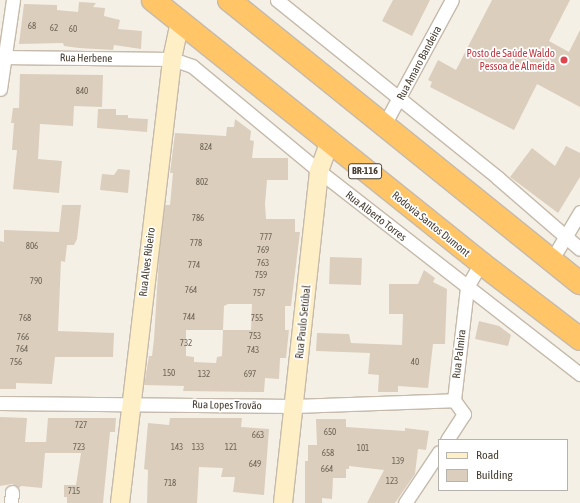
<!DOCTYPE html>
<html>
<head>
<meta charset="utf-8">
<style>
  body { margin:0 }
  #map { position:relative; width:580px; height:503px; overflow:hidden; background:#f5f0e6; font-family:"Asap Condensed",sans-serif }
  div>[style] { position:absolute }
  .building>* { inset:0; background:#dbcebd; transform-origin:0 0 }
  .roads { filter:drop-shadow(1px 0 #c5baab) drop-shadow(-1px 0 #c5baab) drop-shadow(0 1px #c5baab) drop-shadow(0 -1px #c5baab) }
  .street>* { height:13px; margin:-6.5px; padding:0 6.5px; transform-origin:6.5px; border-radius:6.5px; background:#fff }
  .secondary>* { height:18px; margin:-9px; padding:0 9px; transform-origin:9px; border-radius:9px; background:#ffefc6 }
  .highway>* { height:22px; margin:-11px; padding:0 11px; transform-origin:11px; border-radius:11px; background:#ffc567 }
  .dots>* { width:11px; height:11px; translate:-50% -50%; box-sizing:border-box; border:2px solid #fff; border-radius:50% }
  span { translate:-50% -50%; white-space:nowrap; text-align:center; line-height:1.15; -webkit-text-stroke:3.5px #fff; paint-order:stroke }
  .number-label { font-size:9px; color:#6e6456 }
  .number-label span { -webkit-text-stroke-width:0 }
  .shield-label span { padding:1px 3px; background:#fff; border:1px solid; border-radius:3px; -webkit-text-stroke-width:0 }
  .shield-label { font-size:10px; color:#494034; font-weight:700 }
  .health-label { font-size:11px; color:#be3a42 }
  .right { translate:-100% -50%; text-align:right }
  .street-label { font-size:11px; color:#494034 }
  .legend { position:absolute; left:438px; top:439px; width:130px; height:52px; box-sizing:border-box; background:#fff; border:1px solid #b6b3ae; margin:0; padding:5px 7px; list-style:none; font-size:12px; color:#494034 }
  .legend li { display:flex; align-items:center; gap:8px; height:20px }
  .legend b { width:20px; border:1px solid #b6b3ae }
</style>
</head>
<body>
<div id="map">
  <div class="building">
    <div style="clip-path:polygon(393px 0,430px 0,412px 36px,382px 21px)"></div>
    <div style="clip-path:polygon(492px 0,570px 0,549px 41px,569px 52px,580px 30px,580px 107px,537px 84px,514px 130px,430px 87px,432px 82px,428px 80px,438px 60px,456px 70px)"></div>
    <div style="clip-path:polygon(79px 2px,96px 3px,93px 7px,105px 8px,104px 16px,120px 20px,118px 29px,142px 31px,141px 49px,114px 45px,113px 50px,79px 48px,64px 46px,63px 43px,19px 44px,24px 4px,57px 5px,57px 10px,78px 12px)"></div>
    <div style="clip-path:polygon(20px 74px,103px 75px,102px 107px,74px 106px,73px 126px,40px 124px,38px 159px,62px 161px,59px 193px,13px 189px,17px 150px,12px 150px,14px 123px,11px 123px,13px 108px,19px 108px)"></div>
    <div style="clip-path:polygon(98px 109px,116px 109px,116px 115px,128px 115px,128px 118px,148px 119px,147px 132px,97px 128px)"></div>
    <div style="clip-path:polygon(evenodd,235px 119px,251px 131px,250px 140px,254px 141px,252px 158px,288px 158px,288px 180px,267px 180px,265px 204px,266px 219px,295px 219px,295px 232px,300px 232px,291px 306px,285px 306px,285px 330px,289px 330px,286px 358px,280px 358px,279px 379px,265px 378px,264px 392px,183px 391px,184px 386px,144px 385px,149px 356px,152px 356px,154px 339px,159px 257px,165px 205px,170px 205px,173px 173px,170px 173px,175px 133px,226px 136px,227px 127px,234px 127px,235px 119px,228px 304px,252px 304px,251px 330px,223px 330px,222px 356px,217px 357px,216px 363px,194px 362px,194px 357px,186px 356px,186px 330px,223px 330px,224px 306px,228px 304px)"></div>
    <div style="clip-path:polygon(566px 146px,580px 153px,580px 177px,558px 213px,510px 177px,532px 148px,555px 166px)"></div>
    <div style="clip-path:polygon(118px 169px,130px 170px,128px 193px,100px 190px,102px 174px,114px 175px)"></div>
    <div style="clip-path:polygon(62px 205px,81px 205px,77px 239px,74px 245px,67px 245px,65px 262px,61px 261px,58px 331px,114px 333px,113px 357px,55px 357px,52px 384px,16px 383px,16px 389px,0 389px,0 241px,4px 242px,4px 230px,59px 232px)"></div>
    <div style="left:330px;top:257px;width:32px;height:27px;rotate:2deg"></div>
    <div style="clip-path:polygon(424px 270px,435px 278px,433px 282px,447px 289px,445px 344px,433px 344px,428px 388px,398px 386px,398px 392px,378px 392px,379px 375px,368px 374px,370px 353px,316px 351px,317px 333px,349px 334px,351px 343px,402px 345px,403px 314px,389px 314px,389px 284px,418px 284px)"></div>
    <div style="clip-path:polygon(479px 321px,499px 326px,511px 335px,508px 346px,475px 339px)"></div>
    <div style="clip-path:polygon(0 417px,27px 418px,25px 442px,46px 442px,48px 418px,116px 418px,115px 432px,110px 432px,103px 503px,67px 503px,67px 497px,64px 497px,64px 485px,76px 485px,81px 453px,45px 453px,42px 488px,21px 486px,19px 488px,12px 484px,0 486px)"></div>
    <div style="clip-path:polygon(170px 418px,242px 418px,241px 427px,269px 429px,264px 495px,233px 492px,235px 477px,221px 477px,223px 468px,199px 467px,197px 503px,147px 503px,148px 470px,144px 469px,148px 423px,169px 425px)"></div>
    <div style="clip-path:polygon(316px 419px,346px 419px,346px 427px,405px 431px,405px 428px,429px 431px,426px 450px,418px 449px,415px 474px,395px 503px,367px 503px,384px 470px,349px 466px,349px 469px,346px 469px,346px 478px,333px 478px,332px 499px,322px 498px,322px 503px,305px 503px,305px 461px,308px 461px,308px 445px,317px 445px)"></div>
  </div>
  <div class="roads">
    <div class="street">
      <div style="left:277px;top:0;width:284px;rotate:38.8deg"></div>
      <div style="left:498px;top:178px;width:108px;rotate:40.9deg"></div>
      <div style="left:0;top:57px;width:172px;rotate:0.7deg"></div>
      <div style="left:172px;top:59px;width:21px;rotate:19deg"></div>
      <div style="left:192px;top:66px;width:165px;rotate:39.6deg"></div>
      <div style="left:319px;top:171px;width:331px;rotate:37.9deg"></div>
      <div style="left:0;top:89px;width:90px;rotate:-81.7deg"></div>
      <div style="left:384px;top:125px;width:142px;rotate:-61.5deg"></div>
      <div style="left:551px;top:261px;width:57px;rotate:-59.4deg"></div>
      <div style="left:0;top:403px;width:294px;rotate:0.6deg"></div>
      <div style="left:294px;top:406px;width:160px;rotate:-2.1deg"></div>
      <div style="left:447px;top:440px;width:31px;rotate:-57deg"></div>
      <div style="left:464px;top:414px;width:17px;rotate:-126deg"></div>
      <div style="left:454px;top:400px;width:114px;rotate:-83.4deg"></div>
      <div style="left:467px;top:287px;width:28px;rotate:-60deg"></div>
      <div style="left:11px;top:503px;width:11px;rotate:-85deg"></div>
      <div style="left:405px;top:503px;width:61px;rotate:-56.3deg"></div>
    </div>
    <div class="secondary">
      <div style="left:120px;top:503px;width:447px;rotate:-83.3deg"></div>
      <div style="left:172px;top:59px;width:38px;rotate:-78deg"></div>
      <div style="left:283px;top:503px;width:334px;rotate:-83.8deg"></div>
      <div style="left:319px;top:171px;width:30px;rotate:-70deg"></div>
    </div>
    <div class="highway">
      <div style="left:153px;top:0;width:420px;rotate:38.7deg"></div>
      <div style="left:481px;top:263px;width:125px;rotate:37.5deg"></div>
      <div style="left:229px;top:0;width:451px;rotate:38.9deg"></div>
    </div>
  </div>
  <div class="dots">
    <div style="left:564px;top:60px;background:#e0444e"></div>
  </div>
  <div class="number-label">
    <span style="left:32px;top:26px">68</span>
    <span style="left:54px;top:28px">62</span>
    <span style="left:73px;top:29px">60</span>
    <span style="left:82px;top:91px">840</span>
    <span style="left:206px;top:147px">824</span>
    <span style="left:202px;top:182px">802</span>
    <span style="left:198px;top:218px">786</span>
    <span style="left:266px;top:237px">777</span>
    <span style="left:196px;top:243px">778</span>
    <span style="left:32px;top:246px">806</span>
    <span style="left:263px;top:250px">769</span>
    <span style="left:263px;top:263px">763</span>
    <span style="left:194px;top:265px">774</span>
    <span style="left:261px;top:275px">759</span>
    <span style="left:36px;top:281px">790</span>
    <span style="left:191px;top:290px">764</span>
    <span style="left:259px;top:293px">757</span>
    <span style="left:189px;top:317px">744</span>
    <span style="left:25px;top:318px">768</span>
    <span style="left:257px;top:318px">755</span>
    <span style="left:255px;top:336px">753</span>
    <span style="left:23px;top:337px">766</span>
    <span style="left:186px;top:343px">732</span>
    <span style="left:22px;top:349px">764</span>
    <span style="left:253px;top:350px">743</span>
    <span style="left:16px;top:362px">756</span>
    <span style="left:415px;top:362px">40</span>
    <span style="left:169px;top:373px">150</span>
    <span style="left:204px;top:374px">132</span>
    <span style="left:250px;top:374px">697</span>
    <span style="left:81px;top:425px">727</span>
    <span style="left:330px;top:432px">650</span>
    <span style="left:258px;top:435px">663</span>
    <span style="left:79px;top:447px">723</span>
    <span style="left:177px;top:447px">143</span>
    <span style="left:198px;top:447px">133</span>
    <span style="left:231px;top:447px">121</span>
    <span style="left:363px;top:448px">101</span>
    <span style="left:328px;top:453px">658</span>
    <span style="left:398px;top:461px">139</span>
    <span style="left:255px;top:464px">649</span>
    <span style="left:327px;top:469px">664</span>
    <span style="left:392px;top:481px">123</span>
    <span style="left:170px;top:483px">718</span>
    <span style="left:74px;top:491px">715</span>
  </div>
  <div class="shield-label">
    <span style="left:365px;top:171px">BR-116</span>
  </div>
  <div class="health-label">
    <span class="right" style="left:555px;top:60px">Posto de Saúde Waldo<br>Pessoa de Almeida</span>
  </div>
  <div class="street-label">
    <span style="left:86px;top:58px;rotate:1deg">Rua Herbene</span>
    <span style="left:419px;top:63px;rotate:-62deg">Rua Amaro Bandeira</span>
    <span style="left:376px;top:216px;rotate:38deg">Rua Alberto Torres</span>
    <span style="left:431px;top:224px;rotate:39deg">Rodovia Santos Dumont</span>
    <span style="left:147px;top:262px;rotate:-83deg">Rua Alves Ribeiro</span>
    <span style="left:303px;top:322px;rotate:-84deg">Rua Paulo Setúbal</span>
    <span style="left:459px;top:354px;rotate:-83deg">Rua Palmira</span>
    <span style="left:227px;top:405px;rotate:1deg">Rua Lopes Trovão</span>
  </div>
  <ul class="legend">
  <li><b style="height:5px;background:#ffefc6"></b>Road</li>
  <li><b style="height:11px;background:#dbcebd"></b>Building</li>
  </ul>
</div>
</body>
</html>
